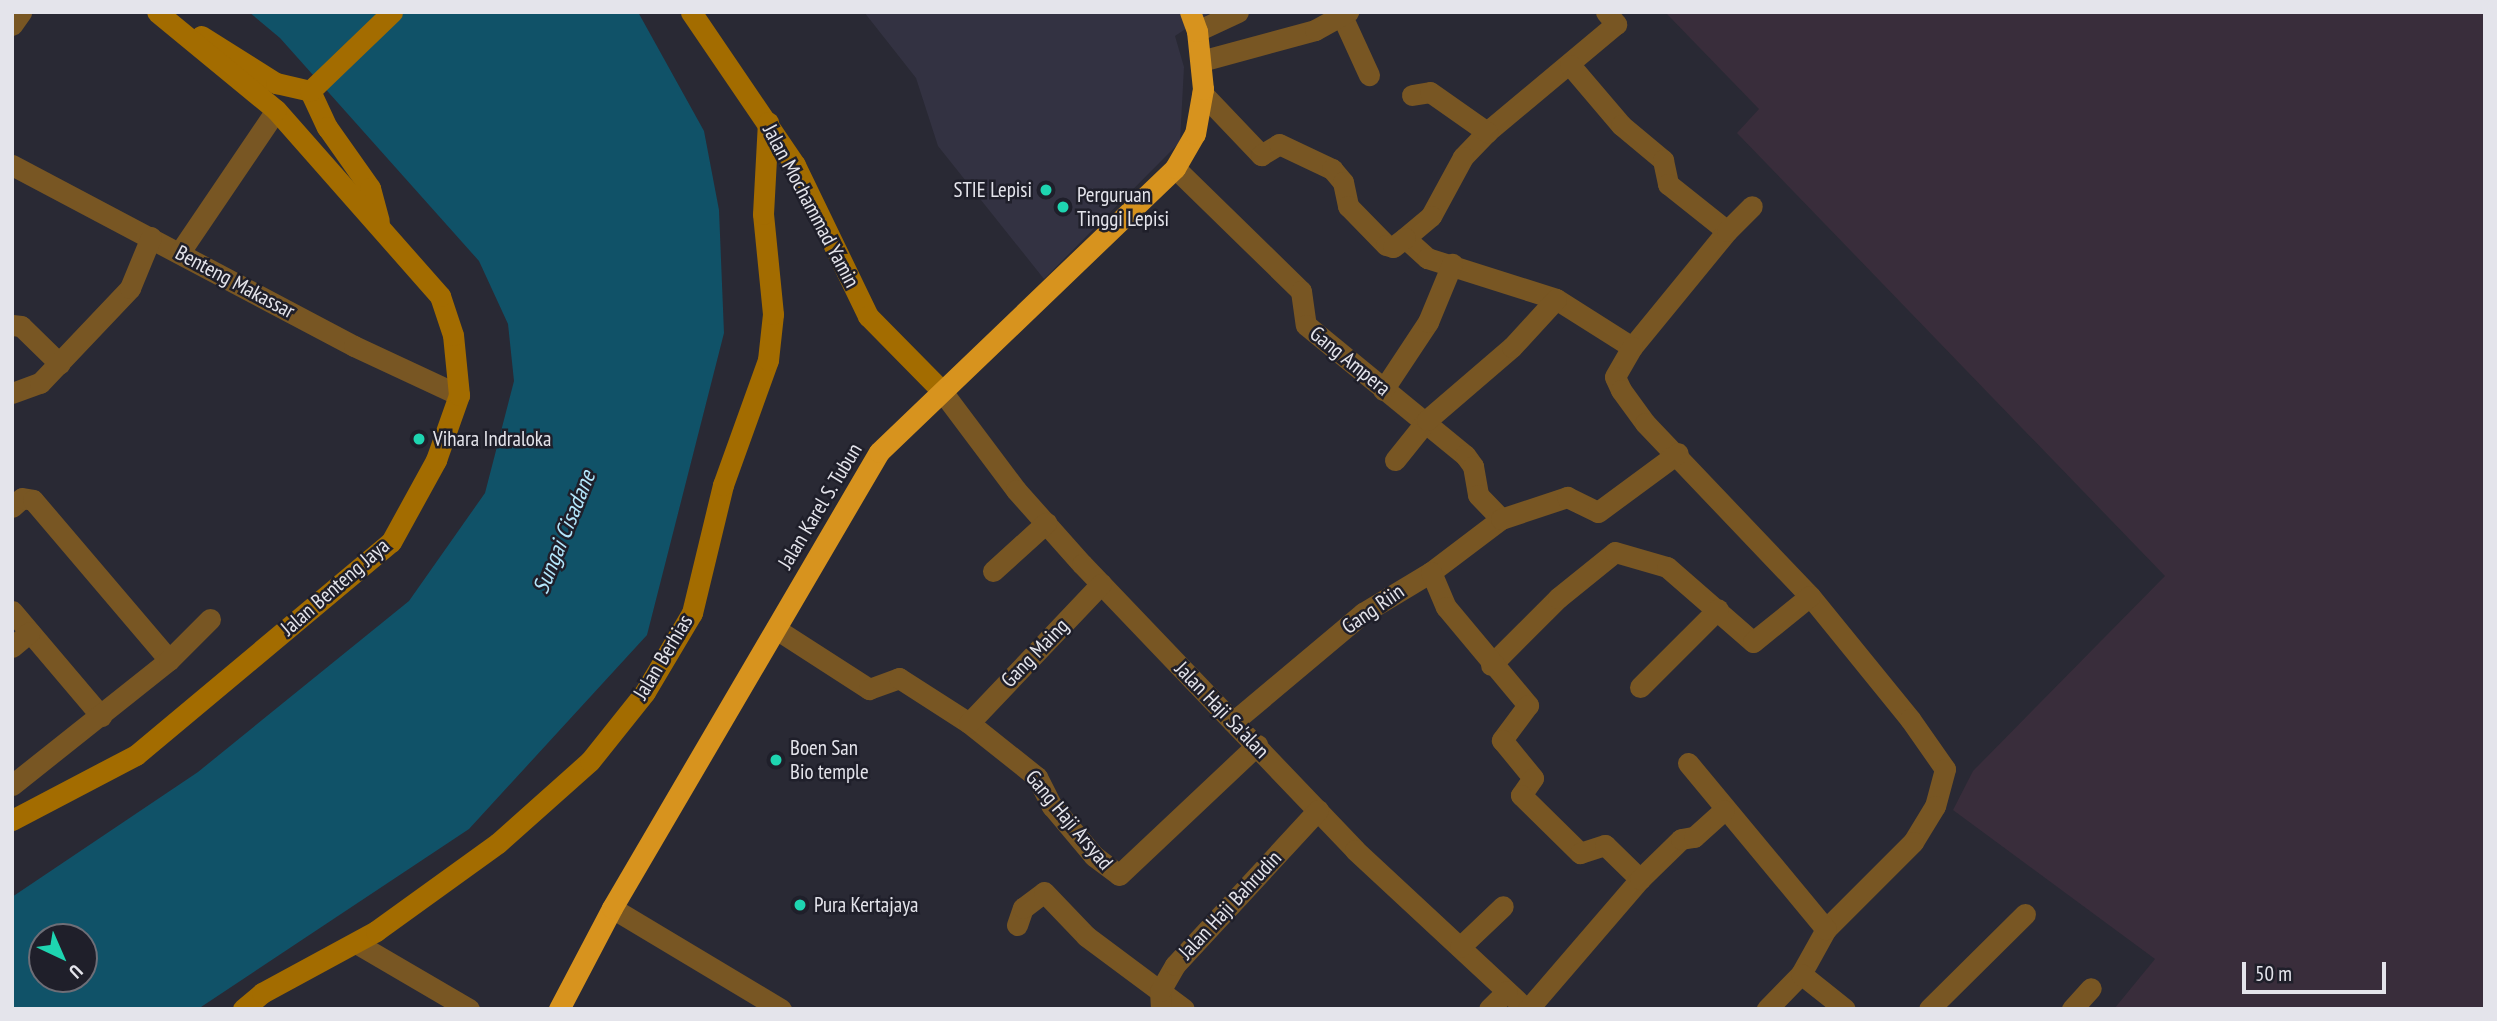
<!DOCTYPE html>
<html>
<head>
<meta charset="utf-8">
<style>
  body { margin:0 }
  #map { position:relative; width:2497px; height:1021px; overflow:hidden; background:#292934; font-family:"PT Sans Narrow",sans-serif }
  div>[style] { position:absolute }
  .built>* { inset:0; background:#333242 }
  .industrial>* { inset:0; background:#392d3b }
  .water>* { inset:0; background:#105268 }
  .street>* { height:21px; margin:-10.5px; padding:0 10.5px; transform-origin:10.5px; border-radius:10.5px; background:#785623 }
  .secondary>* { height:21px; margin:-10.5px; padding:0 10.5px; transform-origin:10.5px; border-radius:10.5px; background:#a36c00 }
  .highway>* { height:21px; margin:-10.5px; padding:0 10.5px; transform-origin:10.5px; border-radius:10.5px; background:#d7931e }
  .dots>* { width:19px; height:19px; translate:-50% -50%; box-sizing:border-box; border:4px solid #1f1f2a; border-radius:50% }
  span { translate:-50% -50%; white-space:nowrap; text-align:center; line-height:1.15; -webkit-text-stroke:5px #1f1f2a; paint-order:stroke }
  .poi-label { font-size:21px; color:#e4e4eb }
  .right { translate:-100% -50%; text-align:right }
  .left { translate:0 -50%; text-align:left }
  .street-label { font-size:21px; color:#e4e4eb }
  .water-label { font-size:23px; color:#b4e7fc; font-style:italic }
  .frame { position:absolute; inset:0; border:14px solid #e4e4eb; pointer-events:none }
  .north { position:absolute; left:28px; top:923px; width:70px; height:70px; box-sizing:border-box; background:#1f1f2a; border:2px solid #6e6e77; border-radius:50%; rotate:136deg; font-size:19px; font-weight:700; line-height:28px; text-align:center; color:#e4e4eb }
  .north::after { content:''; display:block; margin:auto; width:24px; height:32px; background:#1ed5b1; clip-path:polygon(50% 0,100% 100%,50% 72%,0 100%) }
  .scale { position:absolute; left:2242px; top:962px; width:144px; height:32px; box-sizing:border-box; border:4px solid #e4e4eb; border-top:0; padding-left:9px; font-size:21px; line-height:24px; white-space:nowrap; color:#e4e4eb; -webkit-text-stroke:5px #1f1f2a; paint-order:stroke }
</style>
</head>
<body>
<div id="map">
  <div class="built">
    <div style="clip-path:polygon(864px 12px,1211px 12px,1175px 36px,1184px 67px,1180px 142px,1044px 279px,938px 146px,916px 78px)"></div>
  </div>
  <div class="industrial">
    <div style="clip-path:polygon(2485px 12px,2485px 1009px,2114px 1009px,2155px 959px,1953px 810px,1973px 771px,2165px 576px,1737px 133px,1759px 109px,1666px 13px)"></div>
  </div>
  <div class="water">
    <div style="clip-path:polygon(evenodd,249px 12px,638px 12px,704px 131px,719px 210px,724px 333px,647px 635px,469px 829px,198px 1009px,12px 1009px,12px 897px,198px 772px,409px 601px,485px 493px,514px 381px,508px 324px,479px 261px,280px 38px,249px 12px,42px 937px,84px 937px,84px 979px,42px 979px,42px 937px)"></div>
  </div>
  <div class="street">
    <div style="left:1606px;top:12px;width:16px;rotate:50deg"></div>
    <div style="left:1616px;top:24px;width:168px;rotate:140.1deg"></div>
    <div style="left:1487px;top:132px;width:35px;rotate:134deg"></div>
    <div style="left:1463px;top:157px;width:67px;rotate:118.5deg"></div>
    <div style="left:1431px;top:216px;width:34px;rotate:140deg"></div>
    <div style="left:1405px;top:238px;width:30px;rotate:42deg"></div>
    <div style="left:1427px;top:258px;width:135px;rotate:17.6deg"></div>
    <div style="left:1556px;top:299px;width:90px;rotate:32.3deg"></div>
    <div style="left:1342px;top:16px;width:65px;rotate:65.4deg"></div>
    <div style="left:12px;top:25px;width:16px;rotate:-55deg"></div>
    <div style="left:1197px;top:31px;width:45px;rotate:-24.9deg"></div>
    <div style="left:1201px;top:61px;width:118px;rotate:-15.2deg"></div>
    <div style="left:1315px;top:30px;width:38px;rotate:-29deg"></div>
    <div style="left:1570px;top:65px;width:79px;rotate:49.6deg"></div>
    <div style="left:1621px;top:125px;width:55px;rotate:39.8deg"></div>
    <div style="left:1663px;top:160px;width:25px;rotate:78deg"></div>
    <div style="left:1668px;top:184px;width:75px;rotate:38.5deg"></div>
    <div style="left:1727px;top:231px;width:150px;rotate:129.3deg"></div>
    <div style="left:1632px;top:347px;width:34px;rotate:120deg"></div>
    <div style="left:1615px;top:377px;width:14px;rotate:65deg"></div>
    <div style="left:1621px;top:390px;width:41px;rotate:54deg"></div>
    <div style="left:1645px;top:423px;width:239px;rotate:46.4deg"></div>
    <div style="left:1810px;top:596px;width:159px;rotate:50.9deg"></div>
    <div style="left:1910px;top:719px;width:61px;rotate:55deg"></div>
    <div style="left:1945px;top:769px;width:38px;rotate:105deg"></div>
    <div style="left:1935px;top:806px;width:42px;rotate:121.4deg"></div>
    <div style="left:1913px;top:842px;width:123px;rotate:135deg"></div>
    <div style="left:1826px;top:929px;width:51px;rotate:119.1deg"></div>
    <div style="left:1801px;top:974px;width:49px;rotate:134.2deg"></div>
    <div style="left:1202px;top:93px;width:86px;rotate:46.4deg"></div>
    <div style="left:1261px;top:155px;width:21px;rotate:-31deg"></div>
    <div style="left:1279px;top:144px;width:59px;rotate:25.3deg"></div>
    <div style="left:1332px;top:169px;width:17px;rotate:50deg"></div>
    <div style="left:1343px;top:182px;width:25px;rotate:78deg"></div>
    <div style="left:1348px;top:206px;width:54px;rotate:45.7deg"></div>
    <div style="left:1386px;top:245px;width:7px;rotate:16deg"></div>
    <div style="left:1393px;top:247px;width:15px;rotate:-37deg"></div>
    <div style="left:1412px;top:95px;width:18px;rotate:-9deg"></div>
    <div style="left:1430px;top:92px;width:70px;rotate:35.1deg"></div>
    <div style="left:12px;top:165px;width:387px;rotate:27.9deg"></div>
    <div style="left:354px;top:346px;width:116px;rotate:25deg"></div>
    <div style="left:1175px;top:168px;width:176px;rotate:44.3deg"></div>
    <div style="left:1301px;top:291px;width:34px;rotate:82deg"></div>
    <div style="left:1306px;top:325px;width:205px;rotate:39.3deg"></div>
    <div style="left:1465px;top:455px;width:14px;rotate:54deg"></div>
    <div style="left:1473px;top:466px;width:29px;rotate:80deg"></div>
    <div style="left:1478px;top:495px;width:33px;rotate:46deg"></div>
    <div style="left:1727px;top:231px;width:35px;rotate:-45deg"></div>
    <div style="left:180px;top:252px;width:171px;rotate:-55.9deg"></div>
    <div style="left:12px;top:325px;width:9px;rotate:6deg"></div>
    <div style="left:21px;top:326px;width:54px;rotate:44.3deg"></div>
    <div style="left:941px;top:390px;width:125px;rotate:53.1deg"></div>
    <div style="left:1016px;top:490px;width:99px;rotate:48.3deg"></div>
    <div style="left:1082px;top:564px;width:395px;rotate:46.3deg"></div>
    <div style="left:1355px;top:850px;width:233px;rotate:42.9deg"></div>
    <div style="left:1383px;top:390px;width:82px;rotate:-56.5deg"></div>
    <div style="left:1428px;top:322px;width:63px;rotate:-67.5deg"></div>
    <div style="left:12px;top:393px;width:30px;rotate:-20deg"></div>
    <div style="left:40px;top:383px;width:131px;rotate:-46.5deg"></div>
    <div style="left:130px;top:288px;width:55px;rotate:-67.6deg"></div>
    <div style="left:1395px;top:460px;width:51px;rotate:-51.3deg"></div>
    <div style="left:1427px;top:420px;width:112px;rotate:-40.7deg"></div>
    <div style="left:1512px;top:347px;width:65px;rotate:-47.5deg"></div>
    <div style="left:12px;top:507px;width:13px;rotate:-42deg"></div>
    <div style="left:22px;top:498px;width:11px;rotate:10deg"></div>
    <div style="left:33px;top:500px;width:210px;rotate:49.6deg"></div>
    <div style="left:993px;top:571px;width:72px;rotate:-42.2deg"></div>
    <div style="left:1431px;top:572px;width:88px;rotate:-37.1deg"></div>
    <div style="left:1501px;top:519px;width:70px;rotate:-18.4deg"></div>
    <div style="left:1567px;top:497px;width:34px;rotate:26deg"></div>
    <div style="left:1598px;top:512px;width:99px;rotate:-36.4deg"></div>
    <div style="left:12px;top:611px;width:138px;rotate:49.7deg"></div>
    <div style="left:776px;top:629px;width:111px;rotate:32.8deg"></div>
    <div style="left:869px;top:689px;width:32px;rotate:-20deg"></div>
    <div style="left:899px;top:678px;width:83px;rotate:32.7deg"></div>
    <div style="left:969px;top:723px;width:87px;rotate:38.5deg"></div>
    <div style="left:1037px;top:777px;width:33px;rotate:63deg"></div>
    <div style="left:1052px;top:806px;width:65px;rotate:50deg"></div>
    <div style="left:1094px;top:856px;width:31px;rotate:37deg"></div>
    <div style="left:1119px;top:875px;width:190px;rotate:-43.3deg"></div>
    <div style="left:12px;top:647px;width:23px;rotate:-40deg"></div>
    <div style="left:1491px;top:665px;width:95px;rotate:-45deg"></div>
    <div style="left:1558px;top:598px;width:73px;rotate:-38.9deg"></div>
    <div style="left:1615px;top:552px;width:54px;rotate:16.1deg"></div>
    <div style="left:1667px;top:567px;width:114px;rotate:41.1deg"></div>
    <div style="left:1753px;top:642px;width:73px;rotate:-38.9deg"></div>
    <div style="left:1640px;top:687px;width:110px;rotate:-45deg"></div>
    <div style="left:1233px;top:722px;width:170px;rotate:-40deg"></div>
    <div style="left:1363px;top:613px;width:79px;rotate:-31.1deg"></div>
    <div style="left:1431px;top:572px;width:38px;rotate:67deg"></div>
    <div style="left:1446px;top:607px;width:128px;rotate:50.1deg"></div>
    <div style="left:1528px;top:705px;width:44px;rotate:126.6deg"></div>
    <div style="left:1502px;top:740px;width:49px;rotate:50.8deg"></div>
    <div style="left:1533px;top:778px;width:21px;rotate:125deg"></div>
    <div style="left:1521px;top:795px;width:83px;rotate:44.5deg"></div>
    <div style="left:1580px;top:853px;width:26px;rotate:-18deg"></div>
    <div style="left:1605px;top:845px;width:49px;rotate:44.2deg"></div>
    <div style="left:1640px;top:879px;width:172px;rotate:130.7deg"></div>
    <div style="left:969px;top:723px;width:192px;rotate:-46.5deg"></div>
    <div style="left:1688px;top:763px;width:216px;rotate:50.3deg"></div>
    <div style="left:12px;top:785px;width:201px;rotate:-38.5deg"></div>
    <div style="left:169px;top:660px;width:58px;rotate:-45deg"></div>
    <div style="left:1640px;top:879px;width:57px;rotate:-44.3deg"></div>
    <div style="left:1681px;top:839px;width:13px;rotate:-9deg"></div>
    <div style="left:1694px;top:837px;width:40px;rotate:-42deg"></div>
    <div style="left:612px;top:908px;width:197px;rotate:30.9deg"></div>
    <div style="left:1017px;top:925px;width:18px;rotate:-71deg"></div>
    <div style="left:1023px;top:908px;width:26px;rotate:-37deg"></div>
    <div style="left:1044px;top:892px;width:61px;rotate:46.3deg"></div>
    <div style="left:1086px;top:936px;width:122px;rotate:36.7deg"></div>
    <div style="left:356px;top:943px;width:131px;rotate:30.3deg"></div>
    <div style="left:1460px;top:947px;width:59px;rotate:-43.6deg"></div>
    <div style="left:1801px;top:974px;width:56px;rotate:38.5deg"></div>
    <div style="left:1161px;top:1009px;width:18px;rotate:-93deg"></div>
    <div style="left:1160px;top:991px;width:30px;rotate:-60deg"></div>
    <div style="left:1175px;top:965px;width:211px;rotate:-47.3deg"></div>
    <div style="left:1489px;top:1009px;width:25px;rotate:-45deg"></div>
    <div style="left:1929px;top:1009px;width:135px;rotate:-44.7deg"></div>
    <div style="left:2072px;top:1009px;width:28px;rotate:-48deg"></div>
  </div>
  <div class="secondary">
    <div style="left:691px;top:12px;width:185px;rotate:55.8deg"></div>
    <div style="left:795px;top:165px;width:168px;rotate:64.2deg"></div>
    <div style="left:868px;top:316px;width:104px;rotate:45.4deg"></div>
    <div style="left:201px;top:36px;width:89px;rotate:32.1deg"></div>
    <div style="left:276px;top:83px;width:35px;rotate:13deg"></div>
    <div style="left:310px;top:91px;width:40px;rotate:65deg"></div>
    <div style="left:327px;top:127px;width:75px;rotate:54.8deg"></div>
    <div style="left:370px;top:188px;width:34px;rotate:75deg"></div>
    <div style="left:310px;top:91px;width:114px;rotate:-43.9deg"></div>
    <div style="left:12px;top:820px;width:140px;rotate:-27.7deg"></div>
    <div style="left:136px;top:755px;width:332px;rotate:-39.9deg"></div>
    <div style="left:391px;top:542px;width:94px;rotate:-61.2deg"></div>
    <div style="left:436px;top:460px;width:69px;rotate:-70.5deg"></div>
    <div style="left:459px;top:395px;width:60px;rotate:-95.7deg"></div>
    <div style="left:453px;top:335px;width:41px;rotate:-108.4deg"></div>
    <div style="left:440px;top:296px;width:248px;rotate:-131.4deg"></div>
    <div style="left:276px;top:110px;width:154px;rotate:-140.5deg"></div>
    <div style="left:243px;top:1009px;width:25px;rotate:-40deg"></div>
    <div style="left:262px;top:993px;width:130px;rotate:-28.5deg"></div>
    <div style="left:376px;top:931px;width:150px;rotate:-35.8deg"></div>
    <div style="left:498px;top:843px;width:123px;rotate:-41.7deg"></div>
    <div style="left:590px;top:761px;width:88px;rotate:-51.4deg"></div>
    <div style="left:645px;top:692px;width:92px;rotate:-59.3deg"></div>
    <div style="left:692px;top:613px;width:132px;rotate:-76.4deg"></div>
    <div style="left:723px;top:485px;width:133px;rotate:-70.2deg"></div>
    <div style="left:768px;top:360px;width:46px;rotate:-83.8deg"></div>
    <div style="left:773px;top:314px;width:100px;rotate:-95.7deg"></div>
    <div style="left:763px;top:214px;width:92px;rotate:-86.9deg"></div>
  </div>
  <div class="highway">
    <div style="left:559px;top:1009px;width:114px;rotate:-62.3deg"></div>
    <div style="left:612px;top:908px;width:528px;rotate:-59.65deg"></div>
    <div style="left:879px;top:452px;width:410px;rotate:-43.8deg"></div>
    <div style="left:1175px;top:168px;width:39px;rotate:-60deg"></div>
    <div style="left:1195px;top:134px;width:46px;rotate:-79.9deg"></div>
    <div style="left:1203px;top:89px;width:58px;rotate:-95.9deg"></div>
    <div style="left:1197px;top:31px;width:20px;rotate:-110deg"></div>
  </div>
  <div class="dots">
    <div style="left:1046px;top:190px;background:#1ed5b1"></div>
    <div style="left:1063px;top:207px;background:#1ed5b1"></div>
    <div style="left:419px;top:439px;background:#1ed5b1"></div>
    <div style="left:776px;top:760px;background:#1ed5b1"></div>
    <div style="left:800px;top:905px;background:#1ed5b1"></div>
  </div>
  <div class="poi-label">
    <span class="right" style="left:1032px;top:190px">STIE Lepisi</span>
    <span class="left" style="left:1077px;top:207px">Perguruan<br>Tinggi Lepisi</span>
    <span class="left" style="left:433px;top:439px">Vihara Indraloka</span>
    <span class="left" style="left:790px;top:760px">Boen San<br>Bio temple</span>
    <span class="left" style="left:814px;top:905px">Pura Kertajaya</span>
  </div>
  <div class="street-label">
    <span style="left:811px;top:206px;rotate:62deg">Jalan Mochammad Yamin</span>
    <span style="left:235px;top:282px;rotate:28deg">Benteng Makassar</span>
    <span style="left:1350px;top:361px;rotate:39deg">Gang Ampera</span>
    <span style="left:820px;top:506px;rotate:-59deg">Jalan Karel S. Tubun</span>
    <span style="left:335px;top:587px;rotate:-41deg">Jalan Benteng Jaya</span>
    <span style="left:1373px;top:609px;rotate:-35deg">Gang Riin</span>
    <span style="left:1035px;top:653px;rotate:-46deg">Gang Maing</span>
    <span style="left:663px;top:657px;rotate:-59deg">Jalan Berhias</span>
    <span style="left:1222px;top:710px;rotate:46deg">Jalan Haji Sa'alan</span>
    <span style="left:1069px;top:820px;rotate:50deg">Gang Haji Arsyad</span>
    <span style="left:1230px;top:905px;rotate:-47deg">Jalan Haji Bahrudin</span>
  </div>
  <div class="water-label">
    <span style="left:564px;top:532px;rotate:-68deg">Sungai Cisadane</span>
  </div>
  <div class="frame"></div>
  <div class="north">U</div>
  <div class="scale">50 m</div>
</div>
</body>
</html>
